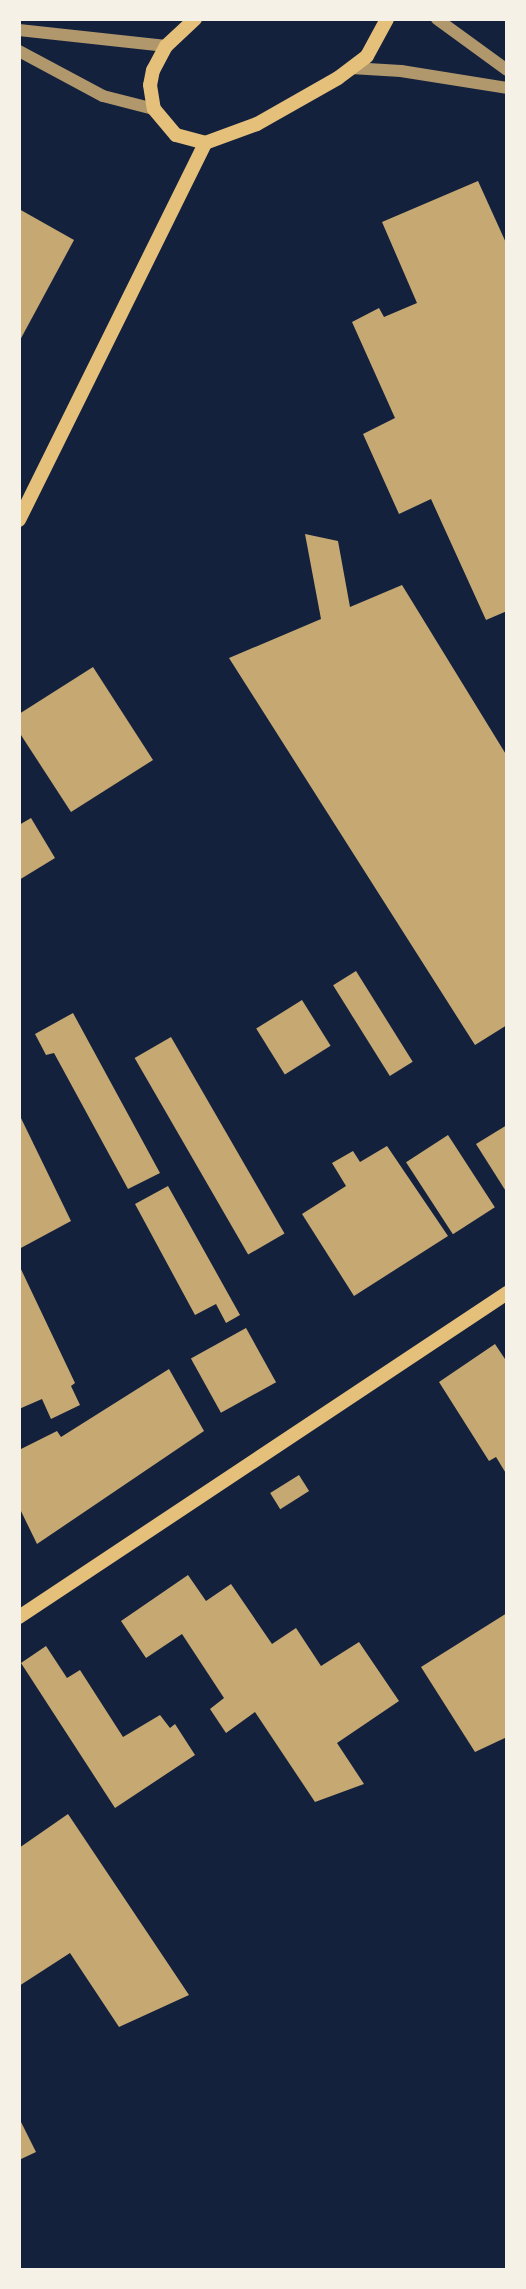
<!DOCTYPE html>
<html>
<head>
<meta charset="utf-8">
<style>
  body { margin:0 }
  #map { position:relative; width:526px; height:2289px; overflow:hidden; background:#14213d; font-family:"Archivo Narrow",sans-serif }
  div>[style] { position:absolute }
  .building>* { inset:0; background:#c6a872; transform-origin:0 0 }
  .tertiary>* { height:12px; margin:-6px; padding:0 6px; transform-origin:6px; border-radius:6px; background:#b1986c }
  .secondary>* { height:14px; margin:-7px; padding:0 7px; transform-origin:7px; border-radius:7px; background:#e5c07b }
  span { translate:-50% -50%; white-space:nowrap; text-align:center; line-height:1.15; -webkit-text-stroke:7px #f6f1e7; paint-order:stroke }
  .frame { position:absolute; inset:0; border:21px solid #f6f1e7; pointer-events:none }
</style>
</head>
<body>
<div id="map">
  <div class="building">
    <div style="clip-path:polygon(478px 181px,507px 245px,507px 611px,486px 620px,431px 499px,399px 514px,363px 434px,395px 418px,352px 322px,379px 308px,384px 317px,417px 303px,382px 222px)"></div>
    <div style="clip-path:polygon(19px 209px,74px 240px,19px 342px)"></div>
    <div style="clip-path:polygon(305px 534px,338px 541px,350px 607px,402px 585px,507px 756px,507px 1025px,475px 1045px,229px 658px,321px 619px)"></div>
    <div style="clip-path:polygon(93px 667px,153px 760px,71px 812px,19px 732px,19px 714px)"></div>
    <div style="clip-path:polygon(31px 818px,55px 858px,19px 880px,19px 825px)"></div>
    <div style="left:356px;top:971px;width:107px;height:27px;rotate:58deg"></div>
    <div style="left:302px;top:1000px;width:54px;height:54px;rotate:58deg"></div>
    <div style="clip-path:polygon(73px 1013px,160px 1173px,128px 1189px,54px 1053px,46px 1055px,35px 1034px)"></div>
    <div style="left:171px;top:1037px;width:227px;height:42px;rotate:60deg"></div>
    <div style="clip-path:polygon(19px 1114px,71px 1221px,19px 1249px)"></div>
    <div style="clip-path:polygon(507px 1125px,507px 1193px,476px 1144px)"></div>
    <div style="left:448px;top:1135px;width:86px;height:50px;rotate:57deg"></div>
    <div style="clip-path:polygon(387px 1146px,448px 1236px,354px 1296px,302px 1214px,346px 1186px,332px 1163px,353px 1151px,360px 1162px)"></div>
    <div style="clip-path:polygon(168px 1186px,240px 1315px,226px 1323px,216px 1304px,195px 1315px,135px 1204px)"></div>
    <div style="clip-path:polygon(19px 1265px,75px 1383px,71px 1386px,80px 1405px,51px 1419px,42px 1399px,19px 1409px)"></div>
    <div style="left:246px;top:1328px;width:62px;height:63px;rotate:61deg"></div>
    <div style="clip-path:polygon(495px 1344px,507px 1362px,507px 1475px,496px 1457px,489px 1461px,439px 1382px)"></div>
    <div style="clip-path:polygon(169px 1369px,204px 1431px,37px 1544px,19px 1507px,19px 1450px,57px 1431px,61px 1437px)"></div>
    <div style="left:299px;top:1475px;width:19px;height:34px;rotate:58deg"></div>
    <div style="clip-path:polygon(188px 1575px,206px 1601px,231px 1584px,272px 1644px,296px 1628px,321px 1666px,359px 1642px,399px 1701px,337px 1743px,364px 1784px,315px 1802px,255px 1712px,226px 1733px,210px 1709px,224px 1698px,182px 1634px,146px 1658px,121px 1621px)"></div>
    <div style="clip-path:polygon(507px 1613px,507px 1737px,475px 1752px,421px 1667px)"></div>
    <div style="clip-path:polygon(46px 1646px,67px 1678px,80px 1670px,123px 1737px,160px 1715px,170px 1728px,175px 1724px,195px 1755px,115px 1808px,21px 1663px)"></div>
    <div style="clip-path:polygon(68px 1814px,189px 1995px,119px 2027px,70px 1953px,19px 1986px,19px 1848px)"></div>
    <div style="clip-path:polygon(19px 2118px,36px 2152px,19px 2160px)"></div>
  </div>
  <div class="tertiary">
    <div style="left:437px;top:19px;width:87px;rotate:36.1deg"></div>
    <div style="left:19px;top:30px;width:148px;rotate:6.2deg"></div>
    <div style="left:19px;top:51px;width:95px;rotate:28.2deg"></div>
    <div style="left:103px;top:96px;width:53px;rotate:14.3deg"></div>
    <div style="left:351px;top:68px;width:50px;rotate:3.4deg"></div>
    <div style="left:401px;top:71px;width:107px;rotate:9.1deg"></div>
  </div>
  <div class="secondary">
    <div style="left:195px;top:19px;width:40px;rotate:137deg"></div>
    <div style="left:166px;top:46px;width:27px;rotate:118deg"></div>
    <div style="left:153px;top:70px;width:15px;rotate:101deg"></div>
    <div style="left:150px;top:85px;width:24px;rotate:81deg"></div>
    <div style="left:154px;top:109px;width:34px;rotate:50deg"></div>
    <div style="left:176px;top:135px;width:30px;rotate:15deg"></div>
    <div style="left:205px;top:143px;width:55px;rotate:-20.1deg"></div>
    <div style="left:257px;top:124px;width:93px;rotate:-29.6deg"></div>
    <div style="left:338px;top:78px;width:36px;rotate:-37deg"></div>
    <div style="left:367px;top:56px;width:42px;rotate:-61.6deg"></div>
    <div style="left:19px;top:520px;width:420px;rotate:-63.7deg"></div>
    <div style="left:19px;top:1617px;width:586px;rotate:-33.58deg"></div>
  </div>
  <div class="frame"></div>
</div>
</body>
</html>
